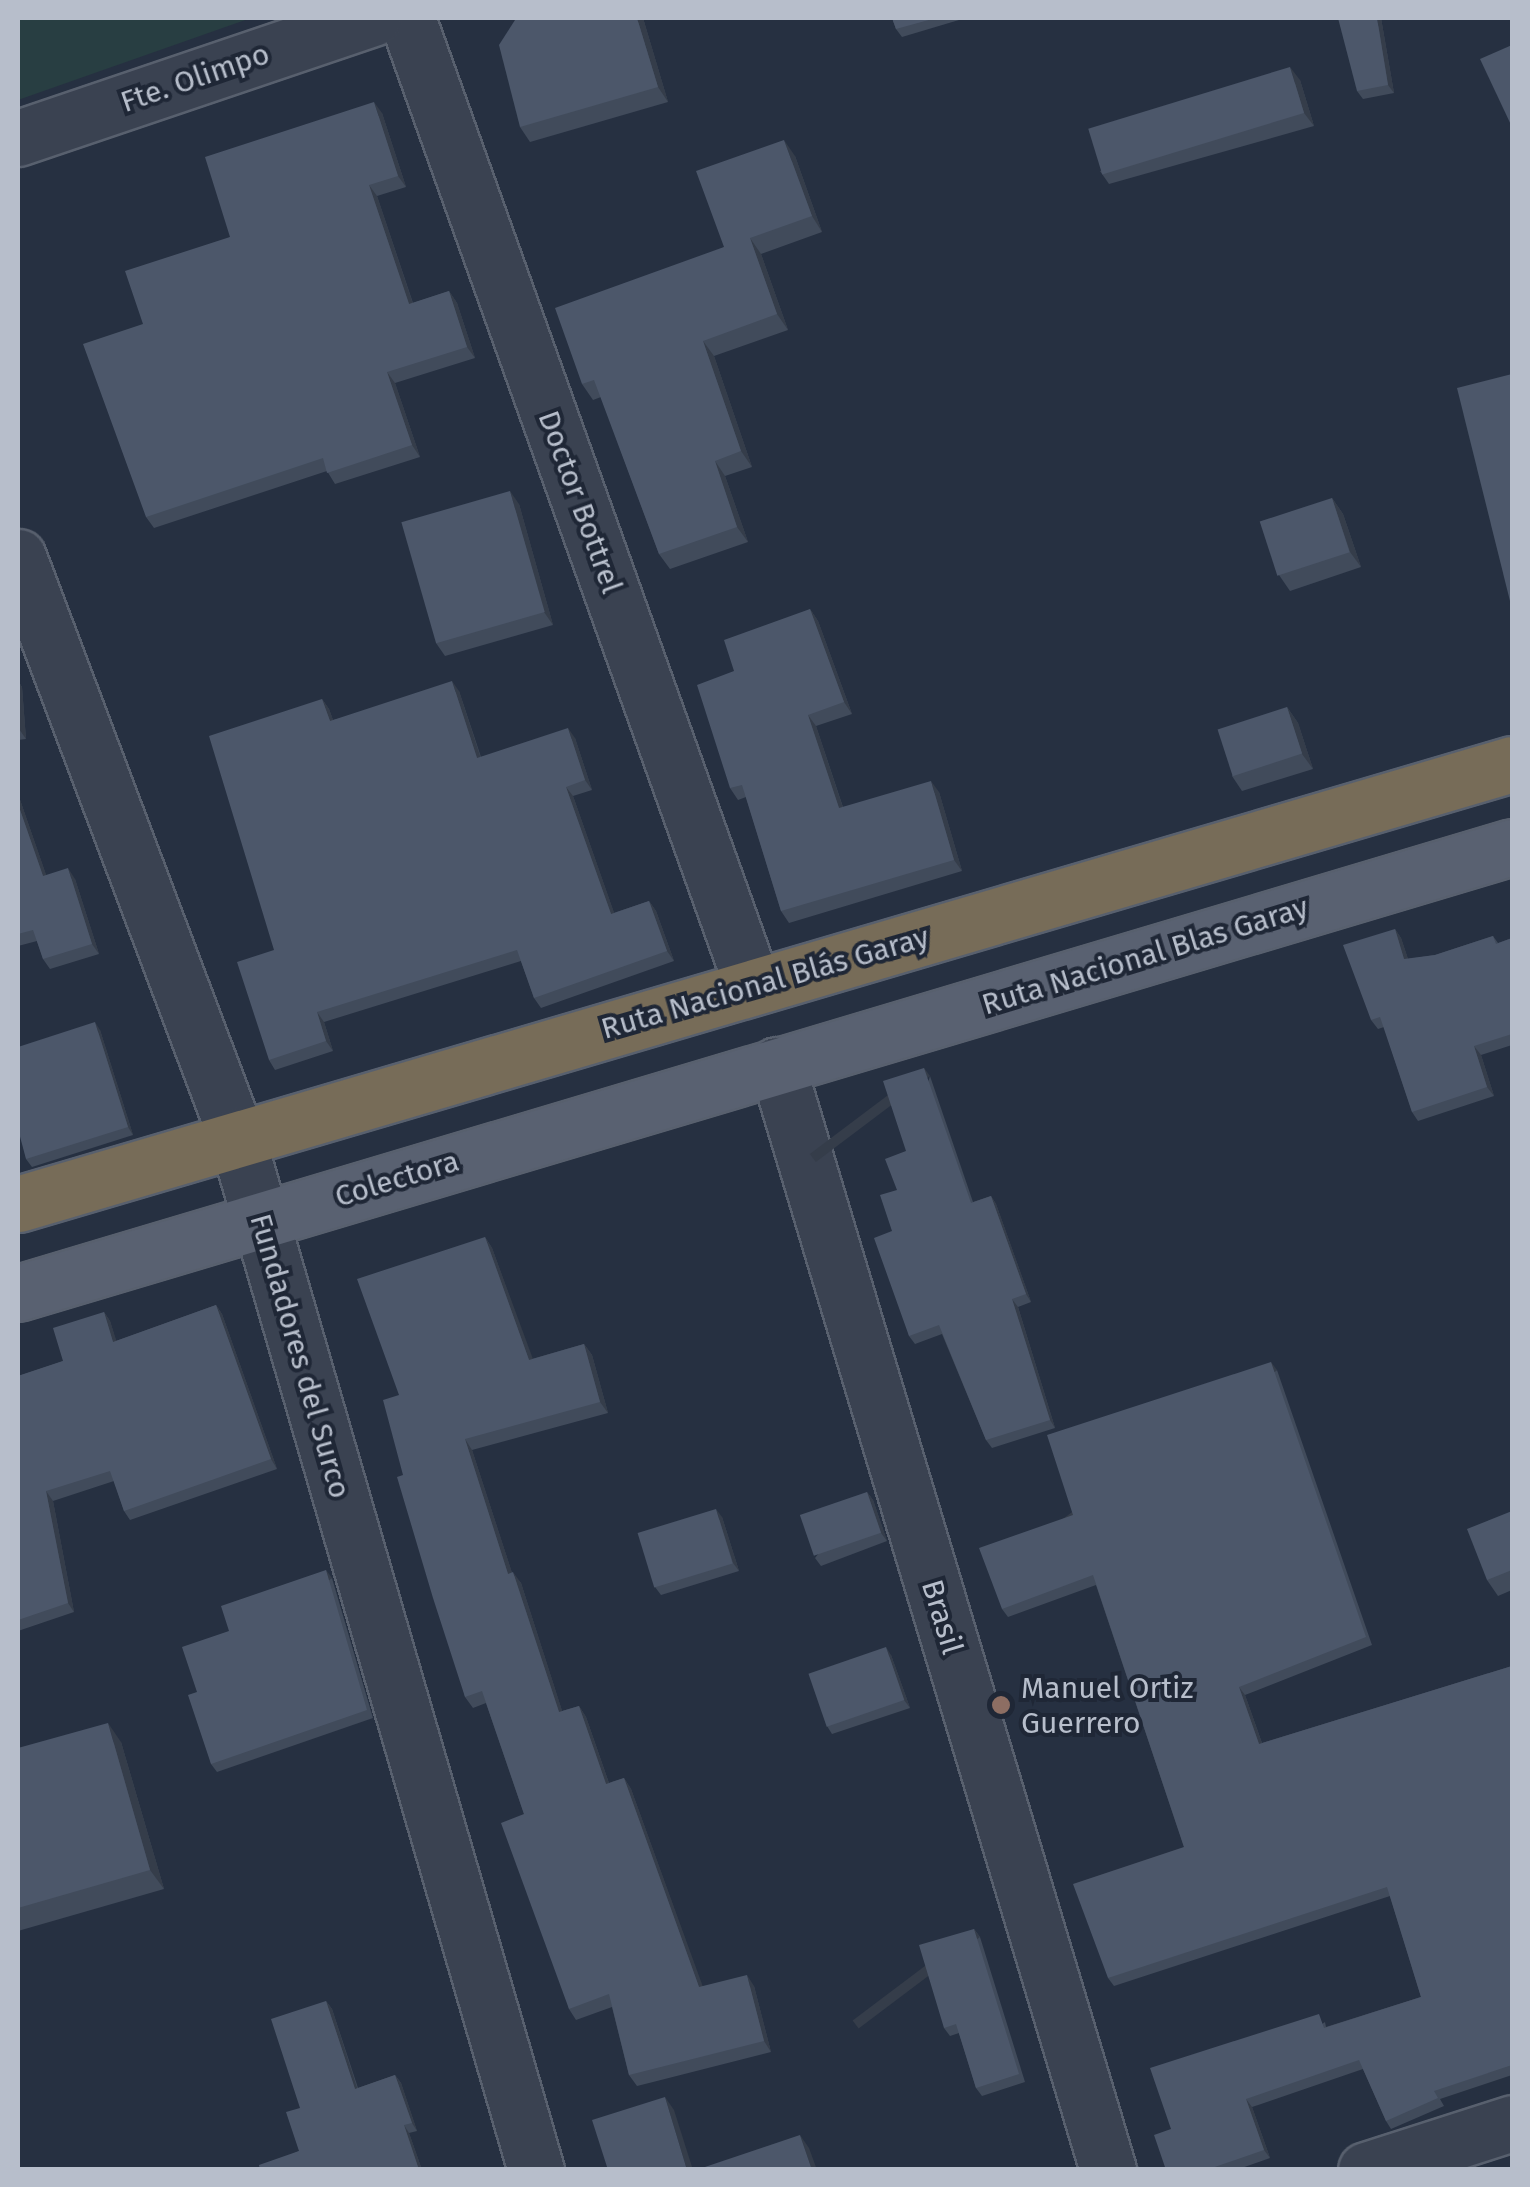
<!DOCTYPE html>
<html>
<head>
<meta charset="utf-8">
<style>
  body { margin:0 }
  #map { position:relative; width:1530px; height:2187px; overflow:hidden; background:#263041; font-family:"Fira Sans",sans-serif }
  div>[style] { position:absolute }
  .green>* { inset:0; background:#283e42 }
  .roads { filter:drop-shadow(2px 0 #58606e) drop-shadow(-2px 0 #58606e) drop-shadow(0 2px #58606e) drop-shadow(0 -2px #58606e) }
  .minor>* { height:55px; margin:-27.5px; padding:0 27.5px; transform-origin:27.5px; border-radius:27.5px; background:#3a4251 }
  .major>* { height:55px; margin:-27.5px; padding:0 27.5px; transform-origin:27.5px; border-radius:27.5px; background:#596171 }
  .highway>* { height:55px; margin:-27.5px; padding:0 27.5px; transform-origin:27.5px; border-radius:27.5px; background:#776c58 }
  .wall>* { inset:0; background:#414b5b }
  .shaded-wall>* { inset:0; background:#353d4a; transform-origin:0 0 }
  .building>* { inset:0; background:#4c576a; transform-origin:0 0 }
  .dots>* { width:28px; height:28px; translate:-50% -50%; box-sizing:border-box; border:5px solid #1f2736; border-radius:50% }
  span { translate:-50% -50%; white-space:nowrap; text-align:center; line-height:1.15; -webkit-text-stroke:8px #1f2736; paint-order:stroke }
  .street-label { font-size:30px; color:#b7becb }
  .poi-label { font-size:30px; color:#b7becb }
  .left { translate:0 -50%; text-align:left }
  .frame { position:absolute; inset:0; border:20px solid #b7becb; pointer-events:none }
</style>
</head>
<body>
<div id="map">
  <div class="green">
    <div style="clip-path:polygon(18px 18px,251px 18px,18px 100px)"></div>
  </div>
  <div class="roads">
    <div class="minor">
      <div style="left:407px;top:18px;width:1029px;rotate:70.35deg"></div>
      <div style="left:18px;top:138px;width:375px;rotate:-18.7deg"></div>
      <div style="left:18px;top:557px;width:618px;rotate:69.34deg"></div>
      <div style="left:236px;top:1135px;width:1078px;rotate:73.84deg"></div>
      <div style="left:777px;top:1065px;width:1154px;rotate:73.32deg"></div>
      <div style="left:1366px;top:2170px;width:153px;rotate:-17.8deg"></div>
    </div>
    <div class="major">
      <div style="left:18px;top:1293px;width:1559px;rotate:-16.62deg"></div>
    </div>
    <div class="highway">
      <div style="left:18px;top:1204px;width:1557px;rotate:-16.41deg"></div>
    </div>
  </div>
  <div class="wall">
    <div style="clip-path:polygon(643px 18px,668px 102px,530px 142px,520px 127px)"></div>
    <div style="clip-path:polygon(892px 18px,958px 18px,959px 20px,902px 37px,896px 29px)"></div>
    <div style="clip-path:polygon(1381px 18px,1394px 93px,1363px 99px,1357px 91px)"></div>
    <div style="clip-path:polygon(1300px 80px,1314px 126px,1109px 184px,1100px 171px)"></div>
    <div style="clip-path:polygon(382px 113px,406px 187px,377px 196px,413px 303px,449px 291px,457px 303px,475px 358px,395px 383px,420px 457px,335px 484px,327px 471px,154px 528px,146px 517px,143px 324px,230px 237px)"></div>
    <div style="clip-path:polygon(795px 156px,822px 232px,761px 254px,788px 330px,714px 356px,752px 467px,725px 476px,748px 542px,670px 569px,659px 554px,601px 397px,593px 400px,582px 384px,724px 247px)"></div>
    <div style="clip-path:polygon(1332px 498px,1343px 514px,1361px 567px,1290px 591px,1279px 575px)"></div>
    <div style="clip-path:polygon(519px 504px,553px 625px,445px 656px,436px 643px)"></div>
    <div style="clip-path:polygon(810px 609px,818px 621px,852px 714px,816px 726px,843px 807px,939px 792px,962px 871px,789px 923px,781px 911px,746px 797px,738px 800px,730px 788px,734px 671px)"></div>
    <div style="clip-path:polygon(18px 681px,22px 687px,26px 739px,18px 740px)"></div>
    <div style="clip-path:polygon(459px 691px,481px 757px,575px 738px,592px 790px,573px 796px,614px 913px,649px 901px,656px 911px,674px 961px,541px 1008px,534px 998px,521px 961px,324px 1022px,333px 1051px,275px 1070px,269px 1060px,274px 950px,322px 699px,329px 709px,333px 720px)"></div>
    <div style="clip-path:polygon(1287px 707px,1298px 723px,1313px 769px,1242px 791px,1232px 776px)"></div>
    <div style="clip-path:polygon(18px 794px,46px 875px,75px 879px,99px 954px,50px 969px,43px 959px,37px 941px,18px 946px)"></div>
    <div style="clip-path:polygon(1395px 929px,1401px 938px,1408px 959px,1435px 955px,1493px 936px,1498px 943px,1512px 938px,1512px 1045px,1481px 1055px,1494px 1096px,1418px 1121px,1412px 1112px,1384px 1027px,1378px 1029px,1371px 1020px)"></div>
    <div style="clip-path:polygon(100px 1030px,133px 1135px,32px 1167px,26px 1159px)"></div>
    <div style="clip-path:polygon(930px 1076px,973px 1202px,991px 1196px,996px 1204px,1031px 1302px,1018px 1307px,1055px 1428px,992px 1448px,986px 1440px,942px 1334px,915px 1344px,909px 1336px,892px 1231px,897px 1190px,906px 1151px)"></div>
    <div style="clip-path:polygon(485px 1237px,492px 1248px,532px 1359px,584px 1344px,592px 1355px,608px 1413px,472px 1450px,512px 1573px,521px 1583px,562px 1711px,579px 1706px,586px 1717px,609px 1783px,624px 1778px,631px 1789px,702px 1986px,754px 1986px,771px 2052px,637px 2086px,629px 2075px,612px 2007px,576px 2020px,569px 2009px,524px 1814px,486px 1703px,473px 1708px,465px 1697px,399px 1395px)"></div>
    <div style="clip-path:polygon(216px 1305px,222px 1314px,277px 1469px,130px 1520px,124px 1511px,114px 1481px,53px 1501px,74px 1612px,18px 1631px,18px 1376px,63px 1361px,104px 1312px,110px 1321px,116px 1341px)"></div>
    <div style="clip-path:polygon(1277px 1370px,1372px 1645px,1245px 1695px,1262px 1743px,1512px 1666px,1512px 2075px,1440px 2099px,1444px 2106px,1391px 2129px,1386px 2121px,1363px 2069px,1252px 2107px,1270px 2158px,1236px 2170px,1166px 2170px,1171px 2129px,1325px 2022px,1326px 2027px,1421px 1997px,1390px 1896px,1114px 1986px,1108px 1978px,1184px 1847px,1096px 1585px,1008px 1617px,1002px 1609px,1073px 1515px)"></div>
    <div style="clip-path:polygon(867px 1492px,873px 1500px,887px 1541px,821px 1566px,815px 1558px)"></div>
    <div style="clip-path:polygon(1512px 1511px,1512px 1590px,1498px 1596px,1487px 1580px)"></div>
    <div style="clip-path:polygon(722px 1517px,739px 1571px,661px 1595px,655px 1587px)"></div>
    <div style="clip-path:polygon(332px 1578px,373px 1718px,217px 1772px,211px 1764px,197px 1692px,229px 1631px)"></div>
    <div style="clip-path:polygon(891px 1655px,910px 1708px,832px 1734px,827px 1726px)"></div>
    <div style="clip-path:polygon(121px 1742px,164px 1889px,18px 1931px,18px 1748px)"></div>
    <div style="clip-path:polygon(974px 1929px,980px 1937px,1025px 2082px,982px 2096px,976px 2088px,959px 2033px,950px 2036px,944px 2028px)"></div>
    <div style="clip-path:polygon(326px 2001px,332px 2009px,358px 2088px,395px 2075px,401px 2083px,417px 2131px,409px 2133px,422px 2170px,260px 2170px,299px 2151px,300px 2108px)"></div>
  </div>
  <div class="shaded-wall">
    <div style="clip-path:polygon(637px 18px,643px 18px,668px 102px,658px 87px)"></div>
    <div style="clip-path:polygon(1377px 18px,1381px 18px,1394px 93px,1388px 85px)"></div>
    <div style="clip-path:polygon(1290px 67px,1300px 80px,1314px 126px,1304px 113px)"></div>
    <div style="clip-path:polygon(374px 102px,382px 113px,406px 187px,398px 176px)"></div>
    <div style="clip-path:polygon(784px 140px,795px 156px,822px 232px,812px 216px)"></div>
    <div style="clip-path:polygon(369px 185px,377px 196px,417px 316px,409px 304px)"></div>
    <div style="clip-path:polygon(750px 238px,761px 254px,788px 330px,777px 314px)"></div>
    <div style="clip-path:polygon(449px 291px,457px 303px,475px 358px,467px 347px)"></div>
    <div style="clip-path:polygon(703px 341px,714px 356px,752px 467px,741px 451px)"></div>
    <div style="clip-path:polygon(387px 372px,395px 383px,420px 457px,412px 445px)"></div>
    <div style="clip-path:polygon(715px 461px,725px 476px,748px 542px,737px 527px)"></div>
    <div style="clip-path:polygon(510px 491px,519px 504px,553px 625px,544px 612px)"></div>
    <div style="clip-path:polygon(1332px 498px,1343px 514px,1361px 567px,1350px 552px)"></div>
    <div style="clip-path:polygon(810px 609px,818px 621px,852px 714px,844px 702px)"></div>
    <div style="clip-path:polygon(18px 681px,22px 687px,26px 739px,19px 729px)"></div>
    <div style="clip-path:polygon(452px 681px,459px 691px,484px 768px,477px 758px)"></div>
    <div style="clip-path:polygon(322px 699px,329px 709px,337px 731px,330px 721px)"></div>
    <div style="clip-path:polygon(1287px 707px,1298px 723px,1313px 769px,1302px 754px)"></div>
    <div style="clip-path:polygon(808px 715px,816px 726px,847px 820px,839px 808px)"></div>
    <div style="clip-path:polygon(568px 728px,575px 738px,592px 790px,585px 780px)"></div>
    <div style="clip-path:polygon(931px 781px,939px 792px,962px 871px,954px 860px)"></div>
    <div style="clip-path:polygon(566px 787px,573px 796px,618px 924px,611px 914px)"></div>
    <div style="clip-path:polygon(18px 794px,50px 886px,43px 876px,18px 804px)"></div>
    <div style="clip-path:polygon(68px 868px,75px 879px,99px 954px,92px 944px)"></div>
    <div style="clip-path:polygon(649px 901px,656px 911px,674px 961px,667px 951px)"></div>
    <div style="clip-path:polygon(1395px 929px,1401px 938px,1411px 968px,1404px 959px)"></div>
    <div style="clip-path:polygon(317px 1012px,324px 1022px,333px 1051px,326px 1041px)"></div>
    <div style="clip-path:polygon(95px 1022px,100px 1030px,133px 1135px,128px 1127px)"></div>
    <div style="clip-path:polygon(1474px 1046px,1481px 1055px,1494px 1096px,1487px 1087px)"></div>
    <div style="left:924px;top:1068px;width:10px;height:143px;rotate:53deg"></div>
    <div style="clip-path:polygon(991px 1196px,996px 1204px,1031px 1302px,1026px 1294px)"></div>
    <div style="clip-path:polygon(485px 1237px,492px 1248px,537px 1370px,529px 1360px)"></div>
    <div style="clip-path:polygon(1012px 1299px,1018px 1307px,1055px 1428px,1050px 1420px)"></div>
    <div style="clip-path:polygon(216px 1305px,222px 1314px,277px 1469px,271px 1459px)"></div>
    <div style="clip-path:polygon(104px 1312px,110px 1321px,120px 1352px,113px 1342px)"></div>
    <div style="clip-path:polygon(584px 1344px,592px 1355px,608px 1413px,600px 1402px)"></div>
    <div style="left:1271px;top:1362px;width:10px;height:291px;rotate:53deg"></div>
    <div style="clip-path:polygon(465px 1439px,472px 1450px,516px 1585px,508px 1574px)"></div>
    <div style="clip-path:polygon(46px 1491px,53px 1501px,74px 1612px,68px 1603px)"></div>
    <div style="clip-path:polygon(867px 1492px,873px 1500px,887px 1541px,881px 1533px)"></div>
    <div style="clip-path:polygon(716px 1509px,722px 1517px,739px 1571px,733px 1563px)"></div>
    <div style="left:326px;top:1570px;width:10px;height:146px;rotate:53deg"></div>
    <div style="clip-path:polygon(513px 1572px,521px 1583px,566px 1723px,559px 1712px)"></div>
    <div style="clip-path:polygon(886px 1647px,891px 1655px,910px 1708px,904px 1700px)"></div>
    <div style="clip-path:polygon(1239px 1687px,1245px 1695px,1265px 1752px,1259px 1744px)"></div>
    <div style="clip-path:polygon(579px 1706px,586px 1717px,613px 1795px,606px 1784px)"></div>
    <div style="clip-path:polygon(108px 1723px,121px 1742px,164px 1889px,150px 1870px)"></div>
    <div style="clip-path:polygon(624px 1778px,631px 1789px,707px 1998px,699px 1987px)"></div>
    <div style="left:974px;top:1929px;width:10px;height:152px;rotate:53deg"></div>
    <div style="clip-path:polygon(747px 1975px,754px 1986px,771px 2052px,764px 2041px)"></div>
    <div style="clip-path:polygon(326px 2001px,332px 2009px,360px 2097px,355px 2089px)"></div>
    <div style="clip-path:polygon(395px 2075px,401px 2083px,417px 2131px,412px 2123px)"></div>
    <div style="clip-path:polygon(665px 2097px,674px 2110px,693px 2170px,687px 2170px)"></div>
    <div style="clip-path:polygon(1246px 2099px,1252px 2107px,1270px 2158px,1264px 2150px)"></div>
    <div style="clip-path:polygon(404px 2125px,409px 2133px,422px 2170px,419px 2170px)"></div>
    <div style="clip-path:polygon(800px 2135px,809px 2148px,817px 2170px,812px 2170px)"></div>
  </div>
  <div class="building">
    <div style="clip-path:polygon(523px 18px,637px 18px,658px 87px,520px 127px,499px 45px,515px 20px)"></div>
    <div style="clip-path:polygon(892px 18px,936px 18px,896px 29px)"></div>
    <div style="clip-path:polygon(1338px 18px,1377px 18px,1388px 85px,1357px 91px)"></div>
    <div style="clip-path:polygon(1512px 45px,1512px 127px,1480px 59px)"></div>
    <div style="left:1290px;top:67px;width:48px;height:211px;rotate:73deg"></div>
    <div style="clip-path:polygon(374px 102px,398px 176px,369px 185px,409px 304px,449px 291px,467px 347px,387px 372px,412px 445px,327px 473px,323px 458px,146px 517px,83px 344px,143px 324px,125px 271px,230px 237px,205px 157px)"></div>
    <div style="clip-path:polygon(784px 140px,812px 216px,750px 238px,777px 314px,703px 341px,741px 451px,715px 461px,737px 527px,659px 554px,594px 380px,582px 384px,555px 308px,724px 247px,696px 171px)"></div>
    <div style="clip-path:polygon(1512px 374px,1512px 609px,1457px 388px)"></div>
    <div style="left:510px;top:491px;width:126px;height:113px;rotate:74deg"></div>
    <div style="left:1332px;top:498px;width:57px;height:76px;rotate:72deg"></div>
    <div style="clip-path:polygon(810px 609px,844px 702px,808px 715px,839px 808px,931px 781px,954px 860px,781px 911px,742px 785px,730px 788px,697px 685px,734px 671px,724px 640px)"></div>
    <div style="clip-path:polygon(452px 681px,477px 758px,568px 728px,585px 780px,566px 787px,611px 914px,649px 901px,667px 951px,534px 998px,517px 950px,317px 1012px,326px 1041px,269px 1060px,237px 962px,274px 950px,209px 736px,322px 699px,330px 721px)"></div>
    <div style="left:1287px;top:707px;width:49px;height:73px;rotate:72deg"></div>
    <div style="clip-path:polygon(18px 804px,43px 876px,68px 868px,92px 944px,43px 959px,33px 930px,18px 934px)"></div>
    <div style="clip-path:polygon(1395px 929px,1404px 959px,1435px 955px,1493px 936px,1496px 944px,1512px 938px,1512px 1034px,1474px 1046px,1487px 1087px,1412px 1112px,1380px 1017px,1371px 1020px,1343px 945px)"></div>
    <div style="clip-path:polygon(95px 1022px,128px 1127px,26px 1159px,18px 1129px,18px 1047px)"></div>
    <div style="clip-path:polygon(924px 1068px,971px 1203px,991px 1196px,1026px 1294px,1012px 1299px,1050px 1420px,986px 1440px,939px 1325px,909px 1336px,874px 1238px,892px 1231px,880px 1195px,897px 1190px,885px 1159px,906px 1151px,883px 1081px)"></div>
    <div style="clip-path:polygon(485px 1237px,529px 1360px,584px 1344px,600px 1402px,465px 1439px,508px 1574px,513px 1572px,559px 1712px,579px 1706px,606px 1784px,624px 1778px,699px 1987px,747px 1975px,764px 2041px,629px 2075px,609px 1994px,569px 2009px,501px 1823px,524px 1814px,482px 1691px,465px 1697px,433px 1598px,397px 1477px,403px 1475px,383px 1400px,399px 1395px,357px 1279px)"></div>
    <div style="clip-path:polygon(216px 1305px,271px 1459px,124px 1511px,110px 1471px,46px 1491px,68px 1603px,18px 1620px,18px 1376px,63px 1361px,53px 1328px,104px 1312px,113px 1342px)"></div>
    <div style="clip-path:polygon(1271px 1362px,1366px 1637px,1239px 1687px,1259px 1744px,1512px 1666px,1512px 2065px,1434px 2091px,1438px 2098px,1386px 2121px,1359px 2060px,1246px 2099px,1264px 2150px,1206px 2170px,1166px 2170px,1154px 2135px,1171px 2129px,1150px 2068px,1319px 2014px,1324px 2028px,1421px 1997px,1387px 1887px,1108px 1978px,1073px 1884px,1184px 1847px,1093px 1575px,1002px 1609px,979px 1548px,1073px 1515px,1047px 1435px)"></div>
    <div style="left:867px;top:1492px;width:43px;height:71px;rotate:71deg"></div>
    <div style="left:716px;top:1509px;width:57px;height:82px;rotate:73deg"></div>
    <div style="clip-path:polygon(1512px 1511px,1512px 1570px,1487px 1580px,1467px 1529px)"></div>
    <div style="clip-path:polygon(326px 1570px,367px 1710px,211px 1764px,188px 1695px,197px 1692px,182px 1647px,229px 1631px,221px 1606px)"></div>
    <div style="left:886px;top:1647px;width:56px;height:82px;rotate:71deg"></div>
    <div style="clip-path:polygon(108px 1723px,150px 1870px,18px 1908px,18px 1748px)"></div>
    <div style="clip-path:polygon(974px 1929px,1019px 2074px,976px 2088px,956px 2024px,944px 2028px,919px 1945px)"></div>
    <div style="clip-path:polygon(326px 2001px,355px 2089px,395px 2075px,412px 2123px,404px 2125px,419px 2170px,260px 2170px,259px 2165px,299px 2151px,286px 2112px,300px 2108px,271px 2019px)"></div>
    <div style="clip-path:polygon(665px 2097px,687px 2170px,625px 2170px,625px 2168px,608px 2170px,592px 2120px)"></div>
    <div style="clip-path:polygon(800px 2135px,812px 2170px,696px 2170px)"></div>
  </div>
  <div class="dots">
    <div style="left:1001px;top:1705px;background:#8d6e63"></div>
  </div>
  <div class="street-label">
    <span style="left:195px;top:78px;rotate:-19deg">Fte. Olimpo</span>
    <span style="left:580px;top:502px;rotate:70deg">Doctor Bottrel</span>
    <span style="left:1145px;top:956px;rotate:-17deg">Ruta Nacional Blas Garay</span>
    <span style="left:765px;top:983px;rotate:-16deg">Ruta Nacional Blás Garay</span>
    <span style="left:397px;top:1179px;rotate:-17deg">Colectora</span>
    <span style="left:300px;top:1356px;rotate:74deg">Fundadores del Surco</span>
    <span style="left:942px;top:1617px;rotate:73deg">Brasil</span>
  </div>
  <div class="poi-label">
    <span class="left" style="left:1021px;top:1705px">Manuel Ortiz<br>Guerrero</span>
  </div>
  <div class="frame"></div>
</div>
</body>
</html>
